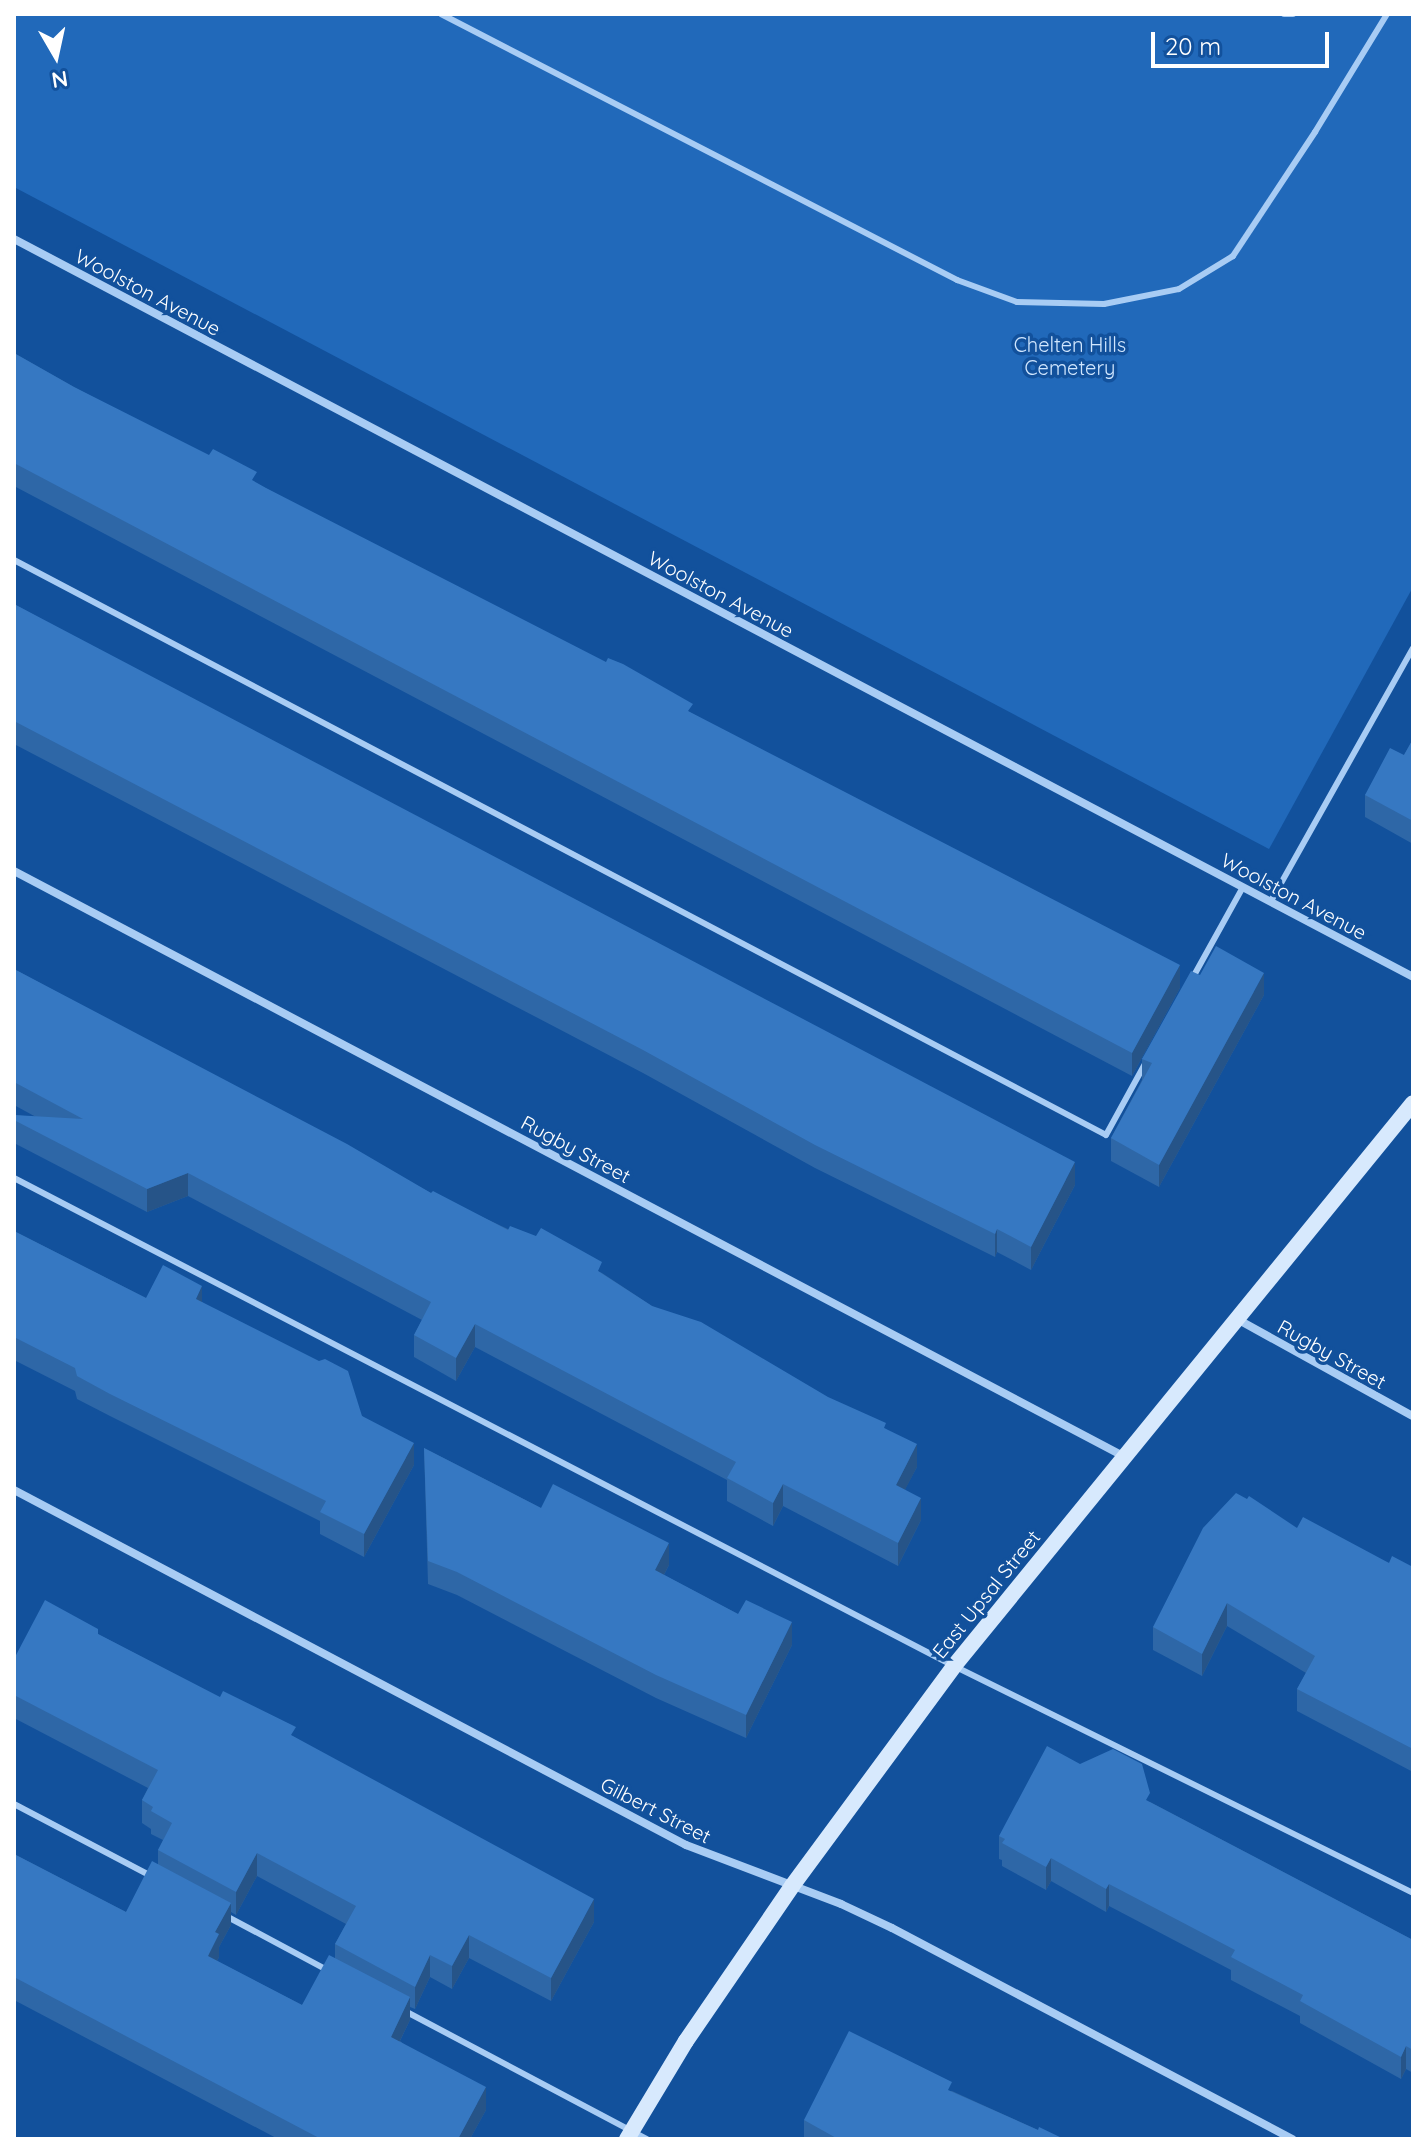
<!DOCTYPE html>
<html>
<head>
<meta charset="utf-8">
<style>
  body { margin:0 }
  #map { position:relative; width:1427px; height:2153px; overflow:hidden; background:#12519c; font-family:Quicksand,sans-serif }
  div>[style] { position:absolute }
  .green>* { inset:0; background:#2169ba }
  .lane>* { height:6px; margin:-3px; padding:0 3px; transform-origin:3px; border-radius:3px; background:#a8ccf4 }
  .street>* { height:8px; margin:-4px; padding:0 4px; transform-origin:4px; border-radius:4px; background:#a8ccf4 }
  .secondary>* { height:16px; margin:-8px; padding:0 8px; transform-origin:8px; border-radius:8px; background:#d7e9fd }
  .wall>* { inset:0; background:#2e67a7 }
  .shaded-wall>* { inset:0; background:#265488 }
  .building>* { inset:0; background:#3678c2 }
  span { translate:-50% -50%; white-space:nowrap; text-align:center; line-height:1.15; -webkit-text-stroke:7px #12519c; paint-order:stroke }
  .street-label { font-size:20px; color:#fff }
  .park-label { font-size:20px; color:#d0e6fe }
  .frame { position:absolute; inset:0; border:16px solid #fff; pointer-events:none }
  .north { position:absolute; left:16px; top:16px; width:80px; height:80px; -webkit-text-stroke:6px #12519c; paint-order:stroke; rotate:171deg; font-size:22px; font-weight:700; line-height:32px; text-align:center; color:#fff }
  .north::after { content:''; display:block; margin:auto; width:28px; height:36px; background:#fff; clip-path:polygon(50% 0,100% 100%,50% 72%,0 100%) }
  .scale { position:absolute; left:1151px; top:32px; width:178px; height:36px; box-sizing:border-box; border:4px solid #fff; border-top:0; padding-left:10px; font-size:24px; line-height:28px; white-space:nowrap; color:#fff; -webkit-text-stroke:6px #12519c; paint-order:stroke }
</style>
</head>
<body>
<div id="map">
  <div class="green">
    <div style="clip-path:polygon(14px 14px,1413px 14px,1413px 587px,1269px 849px,14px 187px)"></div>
  </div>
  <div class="lane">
    <div style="left:441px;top:14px;width:581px;rotate:27.27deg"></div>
    <div style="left:957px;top:280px;width:64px;rotate:20.1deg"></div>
    <div style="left:1017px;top:302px;width:87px;rotate:1.3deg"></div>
    <div style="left:1104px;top:304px;width:76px;rotate:-11.3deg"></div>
    <div style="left:1179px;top:289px;width:63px;rotate:-31.4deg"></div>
    <div style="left:1233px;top:256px;width:149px;rotate:-56.5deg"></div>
    <div style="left:1315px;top:132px;width:138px;rotate:-58.6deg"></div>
    <div style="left:1284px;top:14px;width:9px"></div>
    <div style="left:14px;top:560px;width:1234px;rotate:27.77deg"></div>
    <div style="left:1106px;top:1135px;width:83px;rotate:-61.3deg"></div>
    <div style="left:1271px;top:901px;width:290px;rotate:-60.7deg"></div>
    <div style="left:1192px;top:979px;width:105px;rotate:-61deg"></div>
    <div style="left:14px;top:1178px;width:1059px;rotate:27.44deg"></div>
    <div style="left:954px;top:1666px;width:512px;rotate:26.31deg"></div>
    <div style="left:14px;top:1804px;width:157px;rotate:27.7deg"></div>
    <div style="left:226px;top:1916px;width:117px;rotate:28.1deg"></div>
    <div style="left:403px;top:2010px;width:276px;rotate:27.9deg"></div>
  </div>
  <div class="street">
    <div style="left:14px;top:239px;width:1582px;rotate:27.81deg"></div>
    <div style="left:14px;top:871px;width:1254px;rotate:27.81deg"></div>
    <div style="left:1237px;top:1319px;width:201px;rotate:28.9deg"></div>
    <div style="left:14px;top:1490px;width:760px;rotate:27.85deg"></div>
    <div style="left:686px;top:1845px;width:166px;rotate:20.8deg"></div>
    <div style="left:841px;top:1904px;width:56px;rotate:25.2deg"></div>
    <div style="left:892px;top:1928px;width:453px;rotate:27.8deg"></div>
  </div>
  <div class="secondary">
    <div style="left:627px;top:2139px;width:114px;rotate:-59deg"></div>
    <div style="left:686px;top:2041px;width:188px;rotate:-55.6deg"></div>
    <div style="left:792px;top:1886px;width:273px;rotate:-53.6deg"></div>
    <div style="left:954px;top:1666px;width:726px;rotate:-50.81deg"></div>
  </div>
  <div class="wall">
    <div style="clip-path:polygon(14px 353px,74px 387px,693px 714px,1180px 988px,1132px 1076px,14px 486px)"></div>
    <div style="clip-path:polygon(14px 604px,1075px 1185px,1031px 1270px,997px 1252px,995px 1257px,815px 1168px,643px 1073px,14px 744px)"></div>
    <div style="clip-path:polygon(1413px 739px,1413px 844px,1365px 817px,1365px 795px,1404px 755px)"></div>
    <div style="clip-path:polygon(14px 969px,431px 1193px,602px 1273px,652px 1306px,886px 1429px,917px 1467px,905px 1489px,921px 1520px,898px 1566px,783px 1506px,773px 1526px,727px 1501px,727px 1480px,475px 1347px,456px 1381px,414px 1357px,414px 1335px,422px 1320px,188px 1196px,147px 1212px,14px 1143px,14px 1115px,36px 1117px,14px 1105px)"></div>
    <div style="clip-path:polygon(1200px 975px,1264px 995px,1159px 1187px,1111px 1161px,1111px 1138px,1142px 1080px,1142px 1059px)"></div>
    <div style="clip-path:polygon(14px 1231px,146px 1298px,202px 1302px,362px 1416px,414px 1465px,364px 1557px,320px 1534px,320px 1521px,110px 1416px,77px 1399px,75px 1391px,14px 1360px)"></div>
    <div style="clip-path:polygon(424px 1448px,541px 1508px,669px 1565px,664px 1575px,738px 1614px,792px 1645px,746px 1738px,656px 1698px,457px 1595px,428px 1584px)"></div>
    <div style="clip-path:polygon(1297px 1528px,1389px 1563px,1413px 1567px,1413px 1772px,1297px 1711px,1297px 1689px,1306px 1673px,1227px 1626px,1202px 1676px,1153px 1650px,1153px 1627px)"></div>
    <div style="clip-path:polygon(evenodd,98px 1634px,296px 1738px,594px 1922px,551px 2001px,469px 1958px,452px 1989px,430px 1977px,415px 2009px,410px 2007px,410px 2020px,400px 2041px,486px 2110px,470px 2139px,278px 2139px,14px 2000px,14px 1854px,126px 1912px,158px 1864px,158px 1850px,163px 1840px,151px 1834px,151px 1829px,142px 1823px,142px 1800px,148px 1788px,14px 1718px,14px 1655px,15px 1657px,98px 1634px,257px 1876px,346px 1924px,335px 1944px,335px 1958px,302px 2005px,217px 1961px,219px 1957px,219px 1947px,231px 1925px,231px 1912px,236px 1915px,257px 1876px)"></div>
    <div style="clip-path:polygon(1150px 1802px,1413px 1940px,1413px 2073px,1406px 2069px,1401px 2079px,1300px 2023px,1300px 2016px,1231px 1980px,1231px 1970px,1109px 1906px,1106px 1912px,1051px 1881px,1046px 1890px,1002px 1866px,1002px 1860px,999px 1859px,999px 1836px)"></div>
    <div style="clip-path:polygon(952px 2091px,1038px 2130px,1064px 2139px,804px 2139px,804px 2120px)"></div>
  </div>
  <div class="shaded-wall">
    <div style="clip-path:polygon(1180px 965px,1180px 988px,1132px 1076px,1132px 1053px)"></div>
    <div style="clip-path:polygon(1264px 973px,1264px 995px,1159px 1187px,1159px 1165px)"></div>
    <div style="clip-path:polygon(1075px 1162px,1075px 1185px,1031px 1270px,1031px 1247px)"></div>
    <div style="clip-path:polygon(188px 1173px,188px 1196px,147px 1212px,147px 1189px)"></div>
    <div style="clip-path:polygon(997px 1229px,997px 1252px,995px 1257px,995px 1234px)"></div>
    <div style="clip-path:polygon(202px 1286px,202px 1309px,196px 1299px)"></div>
    <div style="clip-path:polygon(475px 1324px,475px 1347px,456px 1381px,456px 1358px)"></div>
    <div style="clip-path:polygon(414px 1443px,414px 1465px,364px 1557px,364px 1534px)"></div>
    <div style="clip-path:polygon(917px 1444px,917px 1467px,896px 1507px,896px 1485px)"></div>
    <div style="clip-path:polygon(783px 1484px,783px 1506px,773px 1526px,773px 1503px)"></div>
    <div style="clip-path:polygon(921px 1498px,921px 1520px,898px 1566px,898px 1543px)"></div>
    <div style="clip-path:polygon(669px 1543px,669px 1565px,655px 1592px,655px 1570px)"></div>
    <div style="clip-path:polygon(1227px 1603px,1227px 1626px,1202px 1676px,1202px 1654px)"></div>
    <div style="clip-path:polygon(792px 1622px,792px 1645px,746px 1738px,746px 1715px)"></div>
    <div style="clip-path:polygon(257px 1853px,257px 1876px,236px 1915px,236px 1892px)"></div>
    <div style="clip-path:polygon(1051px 1858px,1051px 1881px,1046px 1890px,1046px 1867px)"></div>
    <div style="clip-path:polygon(1109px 1884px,1109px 1906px,1106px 1912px,1106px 1889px)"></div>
    <div style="clip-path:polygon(594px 1899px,594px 1922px,551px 2001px,551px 1978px)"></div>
    <div style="clip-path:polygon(231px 1903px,231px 1925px,219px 1947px,219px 1957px,208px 1979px,208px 1956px,215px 1932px)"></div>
    <div style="clip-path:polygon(469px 1935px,469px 1958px,452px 1989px,452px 1966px)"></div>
    <div style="clip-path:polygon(430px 1955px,430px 1977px,415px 2009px,415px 1987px)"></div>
    <div style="clip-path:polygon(410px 1997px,410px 2020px,391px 2059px,391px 2037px)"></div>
    <div style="clip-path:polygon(1406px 2046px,1406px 2069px,1401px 2079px,1401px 2057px)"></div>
    <div style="clip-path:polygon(486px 2087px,486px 2110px,470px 2139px,458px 2139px)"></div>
  </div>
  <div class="building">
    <div style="clip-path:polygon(14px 353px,74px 387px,209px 455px,213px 449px,257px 472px,252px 480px,266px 488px,606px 662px,608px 658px,623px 664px,693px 704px,688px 711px,1180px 965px,1132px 1053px,14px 463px)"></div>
    <div style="clip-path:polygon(14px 604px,1075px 1162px,1031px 1247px,997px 1229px,995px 1234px,815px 1145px,643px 1050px,14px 721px)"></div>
    <div style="clip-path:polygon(1413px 739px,1413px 821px,1365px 795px,1390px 748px,1404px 755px)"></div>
    <div style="clip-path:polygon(1216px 946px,1264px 973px,1159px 1165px,1111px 1138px,1152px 1063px,1142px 1059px,1191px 971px,1200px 975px)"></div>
    <div style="clip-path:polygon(14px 969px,347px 1144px,431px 1193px,433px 1191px,508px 1230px,510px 1226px,536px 1236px,541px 1228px,602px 1262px,598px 1271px,652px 1306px,701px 1322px,828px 1397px,886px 1423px,884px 1428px,917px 1444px,896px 1485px,921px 1498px,898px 1543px,783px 1484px,773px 1503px,727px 1478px,736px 1462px,475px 1324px,456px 1358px,414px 1335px,431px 1302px,188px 1173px,147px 1189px,14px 1120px,14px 1115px,83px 1119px,14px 1082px)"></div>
    <div style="clip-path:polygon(14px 1231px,146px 1298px,163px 1265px,202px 1286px,196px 1299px,319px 1361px,325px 1359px,348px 1371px,362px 1416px,414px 1443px,364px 1534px,320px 1512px,326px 1501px,110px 1394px,77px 1376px,75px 1368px,14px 1337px)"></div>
    <div style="clip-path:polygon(424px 1448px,541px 1508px,553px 1484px,669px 1543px,655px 1570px,738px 1614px,746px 1600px,792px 1622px,746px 1715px,656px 1675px,457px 1572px,428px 1561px)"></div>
    <div style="clip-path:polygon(1236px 1493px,1247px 1499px,1249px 1496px,1297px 1528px,1303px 1517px,1389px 1563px,1392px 1556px,1413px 1567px,1413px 1749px,1297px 1689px,1315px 1656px,1227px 1603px,1202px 1654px,1153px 1627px,1203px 1528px)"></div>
    <div style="clip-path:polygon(45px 1600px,98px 1629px,98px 1634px,220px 1697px,223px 1691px,296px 1727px,291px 1735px,594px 1899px,551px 1978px,469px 1935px,452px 1966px,430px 1955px,415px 1987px,335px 1944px,356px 1906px,257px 1853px,236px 1892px,158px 1850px,172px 1823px,151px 1811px,153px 1807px,142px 1800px,158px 1770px,14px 1695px,14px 1655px,15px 1657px)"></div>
    <div style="clip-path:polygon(1047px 1746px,1080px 1764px,1113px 1749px,1142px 1764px,1150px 1793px,1146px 1800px,1413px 1940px,1413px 2050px,1406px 2046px,1401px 2057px,1300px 2001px,1303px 1995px,1231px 1957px,1235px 1950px,1109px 1884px,1106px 1889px,1051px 1858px,1046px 1867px,1002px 1843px,1005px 1839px,999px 1836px)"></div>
    <div style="clip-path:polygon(14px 1854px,126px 1912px,152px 1861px,231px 1903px,215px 1932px,219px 1934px,208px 1956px,302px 2005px,329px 1955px,410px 1997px,391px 2037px,486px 2087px,458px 2139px,321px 2139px,14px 1977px)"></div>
    <div style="clip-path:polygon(849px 2031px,952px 2082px,948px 2090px,1038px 2130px,1039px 2127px,1064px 2139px,838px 2139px,804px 2120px)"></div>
  </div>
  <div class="street-label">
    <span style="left:148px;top:292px;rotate:28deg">Woolston Avenue</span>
    <span style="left:721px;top:594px;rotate:28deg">Woolston Avenue</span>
    <span style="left:1294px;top:896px;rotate:28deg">Woolston Avenue</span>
    <span style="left:576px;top:1149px;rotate:28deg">Rugby Street</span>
    <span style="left:1332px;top:1354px;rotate:29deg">Rugby Street</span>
    <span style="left:986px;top:1594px;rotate:-51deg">East Upsal Street</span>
    <span style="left:656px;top:1810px;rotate:27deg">Gilbert Street</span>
  </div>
  <div class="park-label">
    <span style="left:1070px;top:356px">Chelten Hills<br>Cemetery</span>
  </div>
  <div class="frame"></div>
  <div class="north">N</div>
  <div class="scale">20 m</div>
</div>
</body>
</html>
